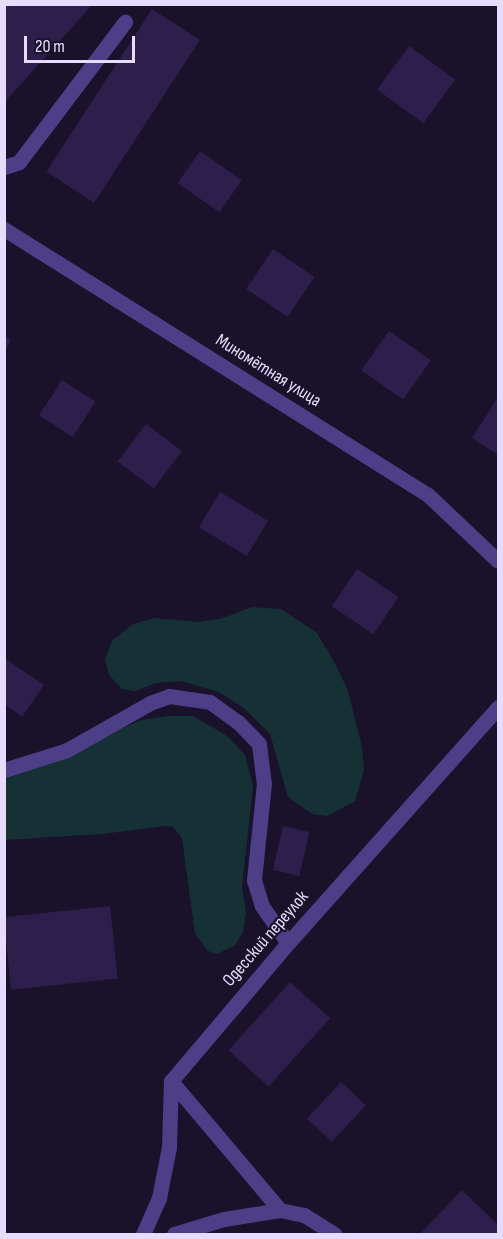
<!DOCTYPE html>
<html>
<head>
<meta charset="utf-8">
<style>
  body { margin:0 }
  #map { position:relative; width:503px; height:1239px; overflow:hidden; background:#1a122b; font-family:"Sofia Sans Condensed",sans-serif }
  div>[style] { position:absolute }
  .green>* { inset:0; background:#153135 }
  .building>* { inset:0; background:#2e1e4b; transform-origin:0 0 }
  .service>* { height:15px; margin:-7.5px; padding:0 7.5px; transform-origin:7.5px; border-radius:7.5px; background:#4d3e88 }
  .minor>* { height:15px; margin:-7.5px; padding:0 7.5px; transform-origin:7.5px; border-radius:7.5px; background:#4d3e88 }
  span { translate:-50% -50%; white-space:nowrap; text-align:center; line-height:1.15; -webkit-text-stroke:4.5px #1a122b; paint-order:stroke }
  .street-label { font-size:18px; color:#e6ddfe }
  .frame { position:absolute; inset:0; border:6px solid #e6ddfe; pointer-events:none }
  .scale { position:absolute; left:24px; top:36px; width:111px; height:27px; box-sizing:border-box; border:3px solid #e6ddfe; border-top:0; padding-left:8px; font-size:18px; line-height:21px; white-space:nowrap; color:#e6ddfe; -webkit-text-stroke:4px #1a122b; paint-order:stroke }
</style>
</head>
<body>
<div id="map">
  <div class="green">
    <div style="clip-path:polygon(252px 607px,281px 609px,317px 633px,336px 665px,348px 691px,362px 747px,364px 770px,355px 801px,327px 816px,312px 814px,288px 797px,270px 734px,245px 709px,219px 692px,181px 681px,156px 683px,135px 691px,122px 689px,109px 675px,105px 659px,112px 641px,133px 624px,154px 618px,199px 622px,223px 618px)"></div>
    <div style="clip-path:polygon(167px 716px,193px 716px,226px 735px,245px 755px,253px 786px,242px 887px,246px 913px,243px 932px,235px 945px,217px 954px,208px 951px,195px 934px,182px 838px,173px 827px,166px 826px,102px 834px,5px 840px,5px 767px,84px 745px,141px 720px)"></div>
  </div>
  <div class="building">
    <div style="clip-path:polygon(4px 4px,93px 4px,4px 103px)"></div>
    <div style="left:152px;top:9px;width:57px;height:194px;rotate:33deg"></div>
    <div style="left:409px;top:46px;width:57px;height:54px;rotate:36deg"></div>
    <div style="left:200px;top:151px;width:51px;height:39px;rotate:35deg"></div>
    <div style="left:273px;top:249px;width:50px;height:48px;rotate:34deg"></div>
    <div style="left:389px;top:331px;width:51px;height:48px;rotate:35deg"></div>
    <div style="clip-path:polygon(5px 336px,11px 340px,5px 351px)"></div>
    <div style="left:62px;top:380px;width:40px;height:42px;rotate:33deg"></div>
    <div style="clip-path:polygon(498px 397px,498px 455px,472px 438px)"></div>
    <div style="left:146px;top:424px;width:45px;height:47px;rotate:37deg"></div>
    <div style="left:220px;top:492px;width:56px;height:41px;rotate:31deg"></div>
    <div style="left:357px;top:569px;width:50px;height:45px;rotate:34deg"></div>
    <div style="clip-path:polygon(4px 658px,44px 685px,22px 717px,4px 704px)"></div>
    <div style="left:283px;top:826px;width:27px;height:45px;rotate:13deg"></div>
    <div style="left:110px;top:906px;width:73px;height:107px;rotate:84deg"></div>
    <div style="left:290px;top:982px;width:54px;height:92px;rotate:42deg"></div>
    <div style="left:341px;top:1082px;width:34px;height:50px;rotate:43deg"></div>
    <div style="clip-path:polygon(462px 1190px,498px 1225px,498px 1234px,420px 1234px)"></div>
  </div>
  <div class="service">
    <div style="left:4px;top:167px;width:16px;rotate:-18deg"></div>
    <div style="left:19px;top:162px;width:176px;rotate:-52.9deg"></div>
    <div style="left:171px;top:1081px;width:169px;rotate:49.8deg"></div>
  </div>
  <div class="minor">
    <div style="left:4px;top:229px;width:501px;rotate:32.1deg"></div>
    <div style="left:428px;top:495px;width:96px;rotate:43.3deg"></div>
    <div style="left:4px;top:770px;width:66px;rotate:-17.6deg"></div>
    <div style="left:67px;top:750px;width:95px;rotate:-29.5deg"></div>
    <div style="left:150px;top:703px;width:20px;rotate:-20deg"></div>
    <div style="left:169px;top:696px;width:41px;rotate:8.3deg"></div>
    <div style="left:210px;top:702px;width:34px;rotate:36deg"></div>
    <div style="left:238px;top:722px;width:30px;rotate:46deg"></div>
    <div style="left:259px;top:744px;width:39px;rotate:83deg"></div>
    <div style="left:264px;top:783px;width:98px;rotate:95.9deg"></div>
    <div style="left:254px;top:880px;width:27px;rotate:73deg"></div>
    <div style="left:262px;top:906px;width:45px;rotate:54.9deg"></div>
    <div style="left:143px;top:1234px;width:39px;rotate:-66deg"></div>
    <div style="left:159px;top:1198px;width:52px;rotate:-78.9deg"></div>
    <div style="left:169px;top:1147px;width:66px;rotate:-88.3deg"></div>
    <div style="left:171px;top:1081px;width:181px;rotate:-49.7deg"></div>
    <div style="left:288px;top:943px;width:316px;rotate:-48.3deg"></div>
    <div style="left:174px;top:1234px;width:52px;rotate:-16.7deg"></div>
    <div style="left:224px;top:1219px;width:57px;rotate:-9.1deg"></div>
    <div style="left:280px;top:1210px;width:25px;rotate:12deg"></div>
    <div style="left:304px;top:1215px;width:36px;rotate:32deg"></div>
  </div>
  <div class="street-label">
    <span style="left:268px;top:371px;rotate:32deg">Миномётная улица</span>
    <span style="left:266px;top:939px;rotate:-49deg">Одесский переулок</span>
  </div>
  <div class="frame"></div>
  <div class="scale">20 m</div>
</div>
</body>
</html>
